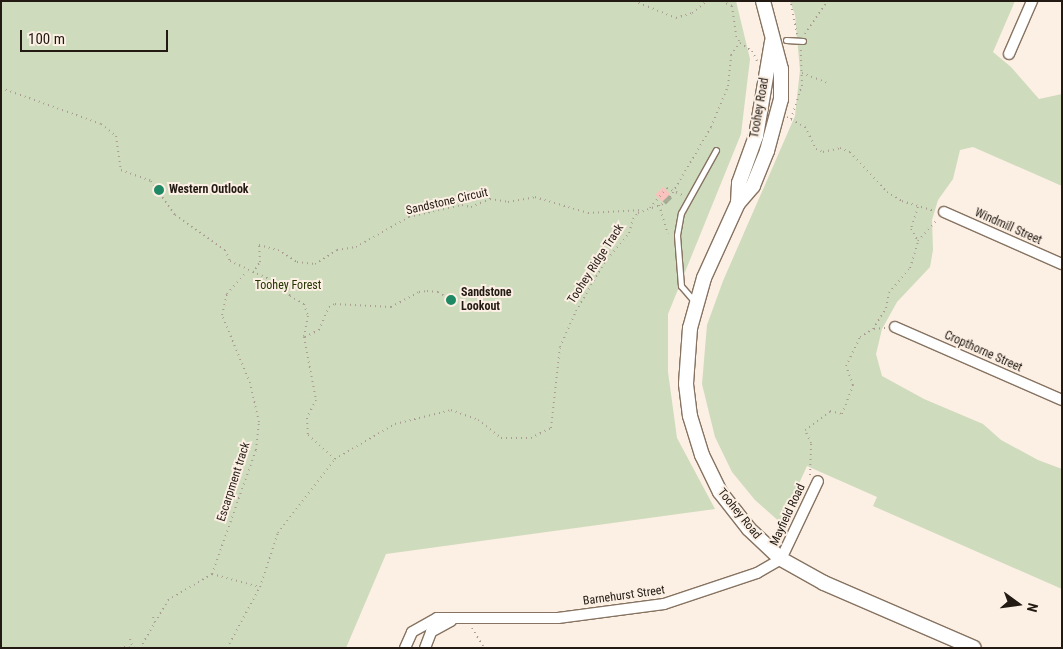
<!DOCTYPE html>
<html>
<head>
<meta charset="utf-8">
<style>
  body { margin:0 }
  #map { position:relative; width:1063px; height:649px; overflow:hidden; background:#fcefe3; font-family:"Roboto Condensed",sans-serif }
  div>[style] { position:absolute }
  .green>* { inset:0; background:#cedbbc }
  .shadow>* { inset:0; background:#0003; transform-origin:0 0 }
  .building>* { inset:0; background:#fac2bc; transform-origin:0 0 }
  .path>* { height:2px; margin-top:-1px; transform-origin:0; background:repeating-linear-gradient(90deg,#a99d93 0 1px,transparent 0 5px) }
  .roads { filter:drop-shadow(1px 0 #867361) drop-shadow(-1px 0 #867361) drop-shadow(0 1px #867361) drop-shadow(0 -1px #867361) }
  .lane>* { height:5px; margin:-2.5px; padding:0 2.5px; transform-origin:2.5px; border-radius:2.5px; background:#fff }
  .street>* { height:10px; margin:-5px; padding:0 5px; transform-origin:5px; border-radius:5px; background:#fff }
  .secondary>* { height:14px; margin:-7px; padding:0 7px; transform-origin:7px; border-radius:7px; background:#fff }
  .dots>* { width:14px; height:14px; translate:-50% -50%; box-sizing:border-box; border:2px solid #fcefe3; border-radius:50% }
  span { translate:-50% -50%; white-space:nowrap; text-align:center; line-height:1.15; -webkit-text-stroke:4px #fcefe3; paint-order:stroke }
  .street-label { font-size:12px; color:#221a13 }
  .poi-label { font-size:12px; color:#221a13; font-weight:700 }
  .left { translate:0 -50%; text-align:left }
  .park-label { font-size:12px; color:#253501 }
  .frame { position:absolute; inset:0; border:2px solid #221a13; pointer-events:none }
  .north { position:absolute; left:993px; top:579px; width:50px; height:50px; -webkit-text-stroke:4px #fcefe3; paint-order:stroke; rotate:104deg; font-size:14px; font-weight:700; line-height:20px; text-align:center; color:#221a13 }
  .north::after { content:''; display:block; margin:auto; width:18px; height:22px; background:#221a13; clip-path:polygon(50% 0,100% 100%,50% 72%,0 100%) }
  .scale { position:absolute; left:20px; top:30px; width:148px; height:22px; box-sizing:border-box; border:2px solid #221a13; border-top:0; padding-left:6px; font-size:15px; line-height:18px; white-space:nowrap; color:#221a13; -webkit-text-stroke:4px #fcefe3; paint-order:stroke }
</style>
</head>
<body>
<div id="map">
  <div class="green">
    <div style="clip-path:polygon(1px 1px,736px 1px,750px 59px,741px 134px,668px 314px,668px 372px,677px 438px,715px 509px,386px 554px,346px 648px,1px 648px)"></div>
    <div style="clip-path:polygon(790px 1px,1015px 1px,993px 52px,1011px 67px,1039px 99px,1062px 94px,1062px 186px,973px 147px,960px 150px,953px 179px,938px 200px,932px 220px,933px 250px,930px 267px,897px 302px,882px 329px,876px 354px,882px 376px,924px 399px,983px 424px,1001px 440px,1038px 460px,1062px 469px,1062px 589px,873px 506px,877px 497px,807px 466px,781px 523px,755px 500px,732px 472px,715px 437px,702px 384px,707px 325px,723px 281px,795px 116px,800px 70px,795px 15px)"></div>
  </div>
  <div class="shadow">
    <div style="left:663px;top:189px;width:13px;height:9px;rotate:45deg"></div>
  </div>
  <div class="building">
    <div style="left:663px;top:187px;width:10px;height:11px;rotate:45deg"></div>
  </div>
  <div class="path">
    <div style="left:634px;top:1px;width:45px;rotate:22deg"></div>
    <div style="left:676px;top:18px;width:17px;rotate:-17deg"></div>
    <div style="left:692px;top:13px;width:19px;rotate:-39deg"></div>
    <div style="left:722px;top:1px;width:11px;rotate:27deg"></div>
    <div style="left:732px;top:6px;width:30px;rotate:82deg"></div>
    <div style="left:736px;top:36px;width:8px;rotate:60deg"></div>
    <div style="left:740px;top:43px;width:14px;rotate:34deg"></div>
    <div style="left:752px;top:51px;width:11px;rotate:63deg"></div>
    <div style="left:791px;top:4px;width:31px;rotate:79deg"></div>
    <div style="left:805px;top:34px;width:40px;rotate:-56deg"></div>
    <div style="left:802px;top:73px;width:26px;rotate:21deg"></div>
    <div style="left:1px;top:88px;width:106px;rotate:19.8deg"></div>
    <div style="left:101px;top:124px;width:19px;rotate:39deg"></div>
    <div style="left:116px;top:136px;width:34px;rotate:82deg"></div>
    <div style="left:121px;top:170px;width:32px;rotate:20deg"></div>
    <div style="left:151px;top:181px;width:42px;rotate:54.8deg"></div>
    <div style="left:175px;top:215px;width:61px;rotate:35deg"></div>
    <div style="left:225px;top:250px;width:12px;rotate:66deg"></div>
    <div style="left:230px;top:261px;width:60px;rotate:24.8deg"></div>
    <div style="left:284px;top:286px;width:12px;rotate:59deg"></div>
    <div style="left:290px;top:296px;width:16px;rotate:30deg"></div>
    <div style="left:304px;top:304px;width:13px;rotate:72deg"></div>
    <div style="left:308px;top:316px;width:21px;rotate:101deg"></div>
    <div style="left:304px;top:337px;width:64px;rotate:79.2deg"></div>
    <div style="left:316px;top:400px;width:20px;rotate:117deg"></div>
    <div style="left:307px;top:418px;width:17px;rotate:87deg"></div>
    <div style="left:308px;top:435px;width:36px;rotate:42deg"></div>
    <div style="left:787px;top:117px;width:21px;rotate:29deg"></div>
    <div style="left:805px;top:127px;width:25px;rotate:63deg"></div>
    <div style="left:816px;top:149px;width:8px;rotate:23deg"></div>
    <div style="left:823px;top:152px;width:17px;rotate:-13deg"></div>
    <div style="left:840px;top:148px;width:11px;rotate:22deg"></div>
    <div style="left:850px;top:152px;width:54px;rotate:47.2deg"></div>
    <div style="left:887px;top:192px;width:17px;rotate:31deg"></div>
    <div style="left:902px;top:201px;width:34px;rotate:17deg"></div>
    <div style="left:791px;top:119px;width:35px;rotate:-72deg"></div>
    <div style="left:802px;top:86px;width:38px;rotate:-92deg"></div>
    <div style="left:659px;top:205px;width:30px;rotate:73deg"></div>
    <div style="left:918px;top:207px;width:23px;rotate:108deg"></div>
    <div style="left:911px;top:229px;width:14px;rotate:60deg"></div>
    <div style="left:650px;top:208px;width:26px;rotate:-50deg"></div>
    <div style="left:667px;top:188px;width:19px;rotate:25deg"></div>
    <div style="left:253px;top:273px;width:13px;rotate:-58deg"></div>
    <div style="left:260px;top:262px;width:17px;rotate:-93deg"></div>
    <div style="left:259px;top:245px;width:20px;rotate:15deg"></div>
    <div style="left:278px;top:250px;width:22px;rotate:32deg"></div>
    <div style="left:297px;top:262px;width:18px;rotate:6deg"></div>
    <div style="left:315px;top:264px;width:26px;rotate:-32deg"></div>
    <div style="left:337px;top:250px;width:19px;rotate:-9deg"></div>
    <div style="left:356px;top:247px;width:61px;rotate:-29.5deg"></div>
    <div style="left:409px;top:217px;width:54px;rotate:-12.8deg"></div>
    <div style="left:462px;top:205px;width:9px;rotate:13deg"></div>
    <div style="left:471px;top:207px;width:21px;rotate:-23deg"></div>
    <div style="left:490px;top:199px;width:18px;rotate:9deg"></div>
    <div style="left:508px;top:202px;width:27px;rotate:-10deg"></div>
    <div style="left:535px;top:197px;width:55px;rotate:16.8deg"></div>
    <div style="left:588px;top:213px;width:55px;rotate:-3.1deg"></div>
    <div style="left:885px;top:328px;width:12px;rotate:175deg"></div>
    <div style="left:873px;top:329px;width:25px;rotate:-58deg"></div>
    <div style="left:886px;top:308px;width:15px;rotate:-79deg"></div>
    <div style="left:889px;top:293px;width:33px;rotate:-50deg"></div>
    <div style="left:910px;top:268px;width:28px;rotate:-73deg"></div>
    <div style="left:918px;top:241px;width:28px;rotate:-48deg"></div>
    <div style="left:305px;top:337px;width:16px;rotate:-27deg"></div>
    <div style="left:319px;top:330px;width:25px;rotate:-67deg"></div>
    <div style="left:329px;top:307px;width:7px;rotate:-27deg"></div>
    <div style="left:335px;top:304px;width:56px;rotate:3.1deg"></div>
    <div style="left:391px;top:307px;width:32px;rotate:-28deg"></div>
    <div style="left:419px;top:292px;width:8px;rotate:-7deg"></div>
    <div style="left:427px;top:291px;width:11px;rotate:5deg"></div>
    <div style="left:438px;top:292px;width:15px;rotate:32deg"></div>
    <div style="left:810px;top:475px;width:32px;rotate:-88deg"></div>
    <div style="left:811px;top:443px;width:14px;rotate:-115deg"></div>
    <div style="left:805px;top:430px;width:31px;rotate:-37deg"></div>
    <div style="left:830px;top:411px;width:12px;rotate:14deg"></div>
    <div style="left:842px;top:414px;width:31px;rotate:-69deg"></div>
    <div style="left:853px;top:385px;width:20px;rotate:-110deg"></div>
    <div style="left:846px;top:366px;width:32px;rotate:-64deg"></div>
    <div style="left:860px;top:337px;width:15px;rotate:-32deg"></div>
    <div style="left:212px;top:574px;width:50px;rotate:15.2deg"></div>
    <div style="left:153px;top:617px;width:6px;rotate:72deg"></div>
    <div style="left:472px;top:628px;width:23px;rotate:59deg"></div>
    <div style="left:130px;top:639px;width:6px;rotate:72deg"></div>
    <div style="left:124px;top:647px;width:13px;rotate:4deg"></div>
    <div style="left:140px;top:648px;width:56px;rotate:-59.7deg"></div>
    <div style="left:168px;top:600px;width:51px;rotate:-30.6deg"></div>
    <div style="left:212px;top:574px;width:132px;rotate:-70.5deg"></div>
    <div style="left:256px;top:450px;width:28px;rotate:-84deg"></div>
    <div style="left:259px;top:422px;width:40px;rotate:-103deg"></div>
    <div style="left:250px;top:383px;width:74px;rotate:-112.4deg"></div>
    <div style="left:222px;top:315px;width:22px;rotate:-77deg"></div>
    <div style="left:227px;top:294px;width:30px;rotate:-49deg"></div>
    <div style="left:227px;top:648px;width:69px;rotate:-61.6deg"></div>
    <div style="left:260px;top:587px;width:57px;rotate:-71.6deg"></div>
    <div style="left:278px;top:533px;width:93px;rotate:-52.4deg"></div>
    <div style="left:335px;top:459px;width:69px;rotate:-30.3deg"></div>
    <div style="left:395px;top:424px;width:58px;rotate:-14deg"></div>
    <div style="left:451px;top:410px;width:29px;rotate:20deg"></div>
    <div style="left:478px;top:420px;width:29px;rotate:38deg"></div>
    <div style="left:501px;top:438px;width:30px"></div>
    <div style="left:531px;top:438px;width:22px;rotate:-27deg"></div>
    <div style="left:551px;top:428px;width:81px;rotate:-83.7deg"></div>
    <div style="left:560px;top:347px;width:39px;rotate:-66deg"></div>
    <div style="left:576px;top:311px;width:56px;rotate:-59.7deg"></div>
    <div style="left:604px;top:263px;width:39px;rotate:-50deg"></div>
    <div style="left:629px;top:233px;width:15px;rotate:-74deg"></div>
    <div style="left:633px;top:219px;width:8px;rotate:-50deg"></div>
    <div style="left:638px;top:213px;width:30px;rotate:-20deg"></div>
    <div style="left:666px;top:203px;width:7px;rotate:-56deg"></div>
    <div style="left:670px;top:197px;width:81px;rotate:-59.6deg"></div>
    <div style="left:711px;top:127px;width:44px;rotate:-67.5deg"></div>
    <div style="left:728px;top:86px;width:31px;rotate:-84deg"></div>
    <div style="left:731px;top:55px;width:15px;rotate:-53deg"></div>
  </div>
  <div class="roads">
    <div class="lane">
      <div style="left:786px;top:40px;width:17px;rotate:3deg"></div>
      <div style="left:695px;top:302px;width:21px;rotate:-131deg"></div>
      <div style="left:681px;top:286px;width:51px;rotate:-94.5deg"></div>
      <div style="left:677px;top:235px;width:22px;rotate:-80deg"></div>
      <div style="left:681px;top:213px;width:72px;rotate:-60.9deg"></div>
    </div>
    <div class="street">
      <div style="left:1009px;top:54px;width:58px;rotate:-66.5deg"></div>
      <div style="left:944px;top:212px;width:129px;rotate:23.8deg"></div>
      <div style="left:895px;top:327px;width:182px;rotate:23.6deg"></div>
      <div style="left:405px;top:648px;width:17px;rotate:-66deg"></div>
      <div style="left:412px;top:632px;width:29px;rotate:-29deg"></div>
      <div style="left:437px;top:618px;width:121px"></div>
      <div style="left:558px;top:618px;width:107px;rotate:-7.5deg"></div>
      <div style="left:664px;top:604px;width:98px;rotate:-18.4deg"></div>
      <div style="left:757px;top:573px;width:28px;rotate:-30deg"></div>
      <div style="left:781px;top:559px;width:86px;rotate:-64.6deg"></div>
      <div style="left:425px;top:648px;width:17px;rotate:-69deg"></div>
      <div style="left:431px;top:632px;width:23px;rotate:-29deg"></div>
    </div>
    <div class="secondary">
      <div style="left:763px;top:1px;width:70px;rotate:75.2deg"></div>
      <div style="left:781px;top:69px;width:30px;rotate:90deg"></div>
      <div style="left:781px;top:99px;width:54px;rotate:105.1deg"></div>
      <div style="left:767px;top:151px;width:38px;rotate:112deg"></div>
      <div style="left:753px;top:186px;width:23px;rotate:131deg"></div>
      <div style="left:738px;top:203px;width:82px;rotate:114.4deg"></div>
      <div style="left:704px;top:278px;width:52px;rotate:105.6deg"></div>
      <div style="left:690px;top:328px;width:56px;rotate:94.1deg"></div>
      <div style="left:686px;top:384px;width:32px;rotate:83deg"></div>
      <div style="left:690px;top:416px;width:41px;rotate:72.9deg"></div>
      <div style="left:702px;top:455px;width:41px;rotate:64.1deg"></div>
      <div style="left:720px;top:492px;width:47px;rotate:51.9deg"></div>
      <div style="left:749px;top:529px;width:44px;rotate:43.2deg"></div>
      <div style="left:781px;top:559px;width:49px;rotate:29.2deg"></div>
      <div style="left:824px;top:583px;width:163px;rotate:23.4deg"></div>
      <div style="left:738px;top:203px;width:20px;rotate:-87deg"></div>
      <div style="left:739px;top:183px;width:50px;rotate:-70.1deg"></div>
      <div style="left:756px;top:136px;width:96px;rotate:-80.4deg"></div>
    </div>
  </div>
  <div class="dots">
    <div style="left:159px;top:190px;background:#1f8865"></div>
    <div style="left:451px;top:300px;background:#1f8865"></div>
  </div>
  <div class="street-label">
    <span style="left:760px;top:108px;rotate:-80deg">Toohey Road</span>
    <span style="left:447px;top:202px;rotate:-13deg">Sandstone Circuit</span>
    <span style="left:1008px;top:227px;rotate:24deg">Windmill Street</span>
    <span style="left:596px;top:264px;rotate:-57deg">Toohey Ridge Track</span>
    <span style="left:983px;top:352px;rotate:24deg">Cropthorne Street</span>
    <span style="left:234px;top:482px;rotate:-72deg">Escarpment track</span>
    <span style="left:739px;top:514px;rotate:51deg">Toohey Road</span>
    <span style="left:788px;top:515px;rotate:-65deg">Mayfield Road</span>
    <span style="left:624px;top:596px;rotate:-8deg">Barnehurst Street</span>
  </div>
  <div class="poi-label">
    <span class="left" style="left:169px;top:190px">Western Outlook</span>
    <span class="left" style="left:461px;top:300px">Sandstone<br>Lookout</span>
  </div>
  <div class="park-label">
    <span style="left:288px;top:286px">Toohey Forest</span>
  </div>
  <div class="frame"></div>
  <div class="north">N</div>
  <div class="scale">100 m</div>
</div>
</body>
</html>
